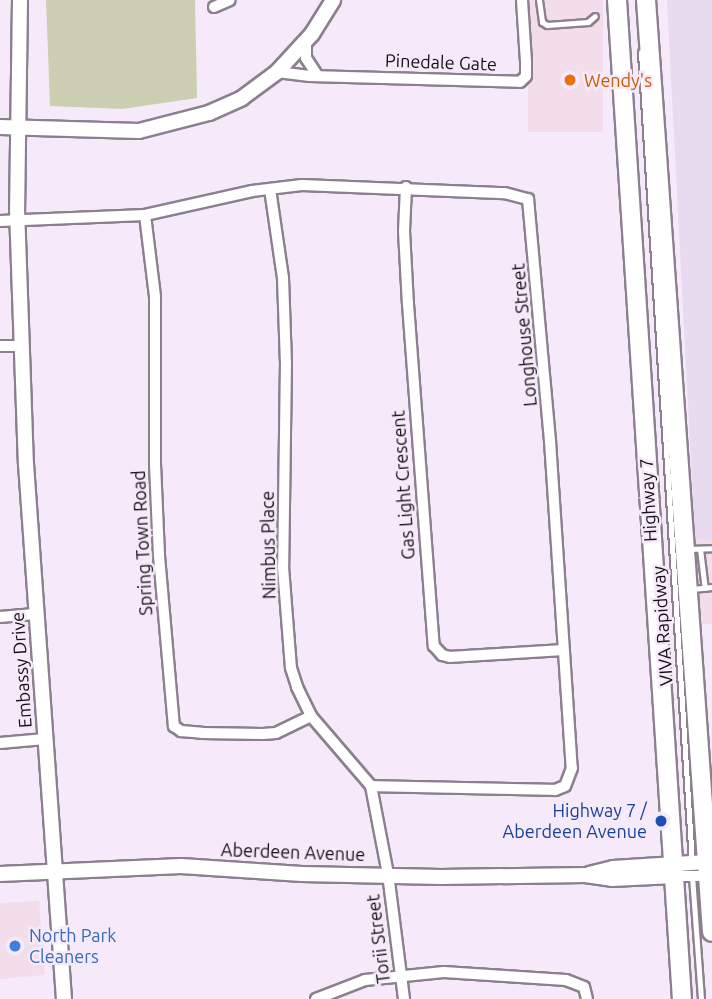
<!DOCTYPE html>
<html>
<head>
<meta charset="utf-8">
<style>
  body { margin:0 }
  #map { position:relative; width:712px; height:999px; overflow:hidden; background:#f6e9f9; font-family:Ubuntu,sans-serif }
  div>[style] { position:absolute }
  .commercial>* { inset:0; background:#f3ddea; transform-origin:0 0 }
  .industrial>* { inset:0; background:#e8dbef }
  .green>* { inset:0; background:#ccceb1 }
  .roads { filter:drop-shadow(2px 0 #8c808f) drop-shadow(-2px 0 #8c808f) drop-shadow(0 2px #8c808f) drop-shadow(0 -2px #8c808f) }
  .service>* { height:5px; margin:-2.5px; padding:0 2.5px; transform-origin:2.5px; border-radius:2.5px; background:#fff }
  .minor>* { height:10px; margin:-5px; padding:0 5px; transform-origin:5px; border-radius:5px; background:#fff }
  .tertiary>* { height:14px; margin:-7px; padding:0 7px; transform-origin:7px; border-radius:7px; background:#fff }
  .primary>* { height:18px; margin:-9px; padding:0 9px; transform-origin:9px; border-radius:9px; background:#fff }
  .dots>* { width:19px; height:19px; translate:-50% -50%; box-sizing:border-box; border:4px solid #f6e9f9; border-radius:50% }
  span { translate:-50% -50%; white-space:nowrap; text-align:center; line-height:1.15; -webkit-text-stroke:5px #f6e9f9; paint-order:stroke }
  .street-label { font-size:18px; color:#151116 }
  .food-label { font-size:18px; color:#c56008 }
  .left { translate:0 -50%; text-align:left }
  .transit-label { font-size:18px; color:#164399 }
  .right { translate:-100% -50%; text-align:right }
  .shop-label { font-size:18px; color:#366cbe }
</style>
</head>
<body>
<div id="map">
  <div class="commercial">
    <div style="left:528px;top:0;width:75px;height:132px"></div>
    <div style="clip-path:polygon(695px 539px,712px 540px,712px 624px,701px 624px)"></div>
    <div style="clip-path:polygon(39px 901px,45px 975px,0 979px,0 903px)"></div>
  </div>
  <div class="industrial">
    <div style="clip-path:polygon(667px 0,712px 0,712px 540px,695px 539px)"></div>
  </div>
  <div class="green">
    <div style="clip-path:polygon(46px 0,195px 0,197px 98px,122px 109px,50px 106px)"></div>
  </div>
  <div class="roads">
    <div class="service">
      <div style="left:539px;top:0;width:22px;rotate:82deg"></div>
      <div style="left:542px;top:22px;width:6px;rotate:31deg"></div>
      <div style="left:547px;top:25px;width:41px;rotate:-4.2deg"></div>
      <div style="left:588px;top:22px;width:9px;rotate:-41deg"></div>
      <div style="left:641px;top:52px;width:813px;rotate:86.4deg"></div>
      <div style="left:687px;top:549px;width:25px;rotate:-2deg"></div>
      <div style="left:700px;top:549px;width:39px;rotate:83deg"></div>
      <div style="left:692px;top:589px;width:20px;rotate:-6deg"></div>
      <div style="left:692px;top:876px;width:123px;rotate:85.8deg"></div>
    </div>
    <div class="minor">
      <div style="left:214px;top:7px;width:17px;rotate:-24deg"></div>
      <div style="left:306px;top:41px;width:17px;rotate:90deg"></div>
      <div style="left:306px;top:58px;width:20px;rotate:57deg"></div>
      <div style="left:277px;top:72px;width:33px;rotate:7deg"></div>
      <div style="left:310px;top:76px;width:210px;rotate:1.6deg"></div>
      <div style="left:520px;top:82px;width:8px;rotate:-45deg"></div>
      <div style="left:526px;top:76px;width:14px;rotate:-90deg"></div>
      <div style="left:526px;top:62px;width:62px;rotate:-93.7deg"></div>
      <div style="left:406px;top:187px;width:44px;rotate:92.6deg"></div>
      <div style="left:404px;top:231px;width:73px;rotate:86.9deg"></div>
      <div style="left:408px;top:304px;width:343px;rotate:85.7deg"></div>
      <div style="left:434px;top:646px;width:12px;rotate:48deg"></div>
      <div style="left:442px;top:655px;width:8px;rotate:14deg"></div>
      <div style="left:450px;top:657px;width:113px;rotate:-3.5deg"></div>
      <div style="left:270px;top:189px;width:90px;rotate:81.7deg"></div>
      <div style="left:283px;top:278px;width:84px;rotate:88deg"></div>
      <div style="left:286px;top:362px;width:205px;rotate:90.8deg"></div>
      <div style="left:283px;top:567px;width:101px;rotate:85.5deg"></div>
      <div style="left:291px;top:668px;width:20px;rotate:72deg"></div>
      <div style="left:297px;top:687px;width:32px;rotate:64deg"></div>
      <div style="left:311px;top:716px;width:92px;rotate:49.4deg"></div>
      <div style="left:371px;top:786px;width:90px;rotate:79.1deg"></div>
      <div style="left:388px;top:874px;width:126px;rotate:82.7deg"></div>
      <div style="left:145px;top:215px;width:83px;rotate:83deg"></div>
      <div style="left:155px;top:297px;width:167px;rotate:90deg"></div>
      <div style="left:155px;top:464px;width:92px;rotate:87.5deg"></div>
      <div style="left:159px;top:556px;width:171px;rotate:85deg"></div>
      <div style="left:174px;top:726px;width:9px;rotate:36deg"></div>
      <div style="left:181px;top:731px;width:21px;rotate:5deg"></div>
      <div style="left:202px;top:733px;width:61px;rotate:0.9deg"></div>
      <div style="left:263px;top:734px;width:13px;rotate:-4deg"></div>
      <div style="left:276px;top:733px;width:39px;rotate:-26deg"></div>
      <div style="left:0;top:221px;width:145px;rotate:-2.4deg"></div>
      <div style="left:145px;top:215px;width:110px;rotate:-12.6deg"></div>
      <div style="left:252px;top:191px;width:50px;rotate:-6.8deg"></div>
      <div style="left:302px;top:185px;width:203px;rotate:2.3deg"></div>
      <div style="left:505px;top:193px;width:24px;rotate:15deg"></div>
      <div style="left:528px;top:199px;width:243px;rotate:84.8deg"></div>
      <div style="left:550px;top:441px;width:328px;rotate:86.2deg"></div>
      <div style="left:572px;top:768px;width:19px;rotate:111deg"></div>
      <div style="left:565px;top:786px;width:11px;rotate:158deg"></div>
      <div style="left:555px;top:790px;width:184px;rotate:-178.8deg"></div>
      <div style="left:0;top:346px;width:23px"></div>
      <div style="left:0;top:617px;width:37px;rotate:-5deg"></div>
      <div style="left:0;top:743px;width:45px;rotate:-5.1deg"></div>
      <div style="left:674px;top:876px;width:38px"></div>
      <div style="left:316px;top:999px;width:53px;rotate:-21.2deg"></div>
      <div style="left:365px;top:980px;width:79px;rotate:-5.8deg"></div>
      <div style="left:444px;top:972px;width:122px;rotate:3.8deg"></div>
      <div style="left:566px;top:980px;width:19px;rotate:21deg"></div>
      <div style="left:584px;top:987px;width:12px;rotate:76deg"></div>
    </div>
    <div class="tertiary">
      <div style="left:20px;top:0;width:209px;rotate:90.8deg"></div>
      <div style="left:17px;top:209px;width:255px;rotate:88deg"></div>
      <div style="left:26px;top:464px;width:536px;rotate:85.94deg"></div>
      <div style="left:0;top:127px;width:139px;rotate:1.6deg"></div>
      <div style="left:139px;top:131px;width:72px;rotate:-14.4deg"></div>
      <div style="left:209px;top:113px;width:36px;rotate:-24deg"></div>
      <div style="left:242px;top:98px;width:44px;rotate:-36.6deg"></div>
      <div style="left:277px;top:72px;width:52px;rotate:-47.4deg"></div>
      <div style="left:312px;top:34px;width:40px;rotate:-58deg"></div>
      <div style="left:0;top:874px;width:181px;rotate:-2.5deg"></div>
      <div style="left:181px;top:866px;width:121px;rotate:3.8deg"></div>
      <div style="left:302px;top:874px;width:139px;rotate:1.2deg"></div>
      <div style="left:441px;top:877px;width:144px;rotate:-0.8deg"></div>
      <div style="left:585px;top:875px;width:27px;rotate:8deg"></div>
      <div style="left:612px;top:879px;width:62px;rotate:-2.8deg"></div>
      <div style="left:589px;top:874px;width:25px;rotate:-14deg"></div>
      <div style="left:613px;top:868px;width:94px;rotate:-3.7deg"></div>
    </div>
    <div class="primary">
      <div style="left:617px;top:0;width:1001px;rotate:86.28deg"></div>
      <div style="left:646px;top:0;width:934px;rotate:85.95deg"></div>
    </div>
  </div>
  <div class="dots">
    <div style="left:570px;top:80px;background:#e8710a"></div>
    <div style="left:661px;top:821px;background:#1a4fb4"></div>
    <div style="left:15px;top:946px;background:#3f7fe0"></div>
  </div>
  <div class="street-label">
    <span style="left:441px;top:62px;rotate:2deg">Pinedale Gate</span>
    <span style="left:524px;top:335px;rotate:-95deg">Longhouse Street</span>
    <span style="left:403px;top:485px;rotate:-94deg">Gas Light Crescent</span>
    <span style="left:648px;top:500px;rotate:-93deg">Highway 7</span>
    <span style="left:142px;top:543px;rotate:-93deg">Spring Town Road</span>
    <span style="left:268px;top:545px;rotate:-91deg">Nimbus Place</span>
    <span style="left:662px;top:626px;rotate:-94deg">VIVA Rapidway</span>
    <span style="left:21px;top:670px;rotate:-94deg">Embassy Drive</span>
    <span style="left:293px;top:852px;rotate:2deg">Aberdeen Avenue</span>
    <span style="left:378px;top:939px;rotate:-97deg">Torii Street</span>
  </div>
  <div class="food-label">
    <span class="left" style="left:584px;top:80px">Wendy's</span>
  </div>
  <div class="transit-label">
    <span class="right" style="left:647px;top:821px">Highway 7 /<br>Aberdeen Avenue</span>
  </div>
  <div class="shop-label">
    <span class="left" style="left:29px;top:946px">North Park<br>Cleaners</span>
  </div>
</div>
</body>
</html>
